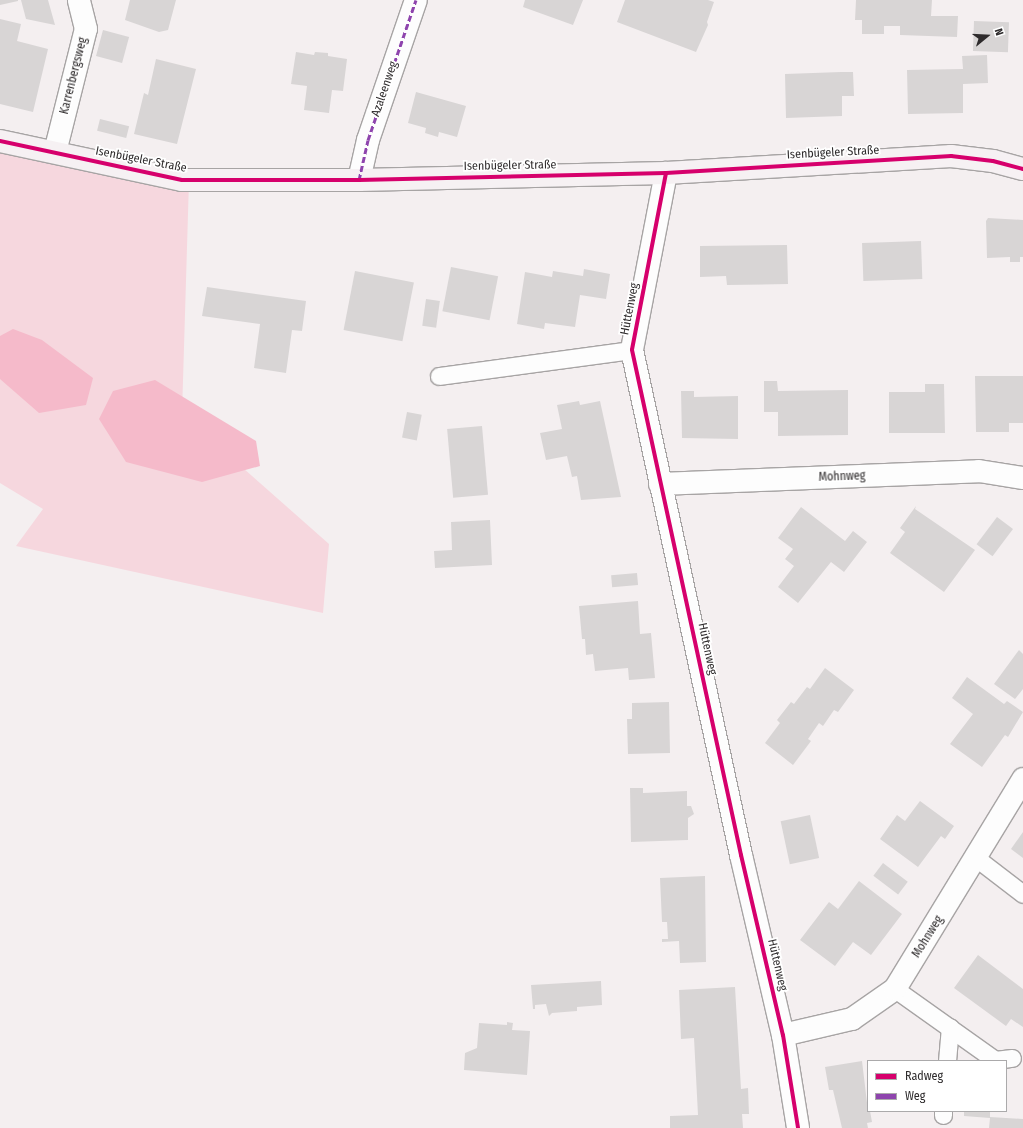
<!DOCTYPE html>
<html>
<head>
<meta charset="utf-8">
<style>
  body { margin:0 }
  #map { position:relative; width:1023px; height:1128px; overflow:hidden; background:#f4eff0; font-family:"Fira Sans Condensed",sans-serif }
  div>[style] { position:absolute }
  .green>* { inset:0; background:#f6d7de }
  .water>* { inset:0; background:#f5baca }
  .building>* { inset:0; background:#d8d5d5; transform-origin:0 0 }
  .roads { filter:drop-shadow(1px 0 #a7a4a4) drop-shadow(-1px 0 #a7a4a4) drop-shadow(0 1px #a7a4a4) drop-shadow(0 -1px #a7a4a4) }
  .lane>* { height:17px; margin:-8.5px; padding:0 8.5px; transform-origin:8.5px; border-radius:8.5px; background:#fdfdfd }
  .street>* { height:22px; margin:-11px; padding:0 11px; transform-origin:11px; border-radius:11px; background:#fdfdfd }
  .secondary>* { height:22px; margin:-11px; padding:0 11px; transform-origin:11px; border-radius:11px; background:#f6f1f3 }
  .quiet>* { height:3px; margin-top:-1.5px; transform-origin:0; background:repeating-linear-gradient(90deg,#8e44ad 0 6px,transparent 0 9px) }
  .cycleway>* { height:4px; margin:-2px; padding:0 2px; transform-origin:2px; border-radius:2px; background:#d6006c }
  span { translate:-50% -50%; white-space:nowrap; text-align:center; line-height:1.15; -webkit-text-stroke:3.5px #fff; paint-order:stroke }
  .street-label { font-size:12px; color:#2e2b2c }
  .legend { position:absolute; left:867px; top:1060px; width:140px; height:52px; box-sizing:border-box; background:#fff; border:1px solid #abaaab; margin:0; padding:5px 7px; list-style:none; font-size:12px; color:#2e2b2c }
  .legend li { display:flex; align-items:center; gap:8px; height:20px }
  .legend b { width:20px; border:1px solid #abaaab }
  .north { position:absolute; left:967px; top:16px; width:40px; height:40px; -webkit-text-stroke:3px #fff; paint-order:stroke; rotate:72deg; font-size:11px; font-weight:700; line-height:16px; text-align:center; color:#2e2b2c }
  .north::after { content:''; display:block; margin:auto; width:14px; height:18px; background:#2e2b2c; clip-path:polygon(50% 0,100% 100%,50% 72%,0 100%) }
</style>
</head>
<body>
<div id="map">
  <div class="green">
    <div style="clip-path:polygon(0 146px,189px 181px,182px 414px,329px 544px,323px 613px,16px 546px,43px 509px,0 483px)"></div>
  </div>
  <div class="water">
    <div style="clip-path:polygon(13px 329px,42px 340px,93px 378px,86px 405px,39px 413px,0 379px,0 336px)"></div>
    <div style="clip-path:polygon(155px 380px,256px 441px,260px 466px,202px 482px,126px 462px,99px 419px,113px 391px)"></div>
  </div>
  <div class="building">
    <div style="clip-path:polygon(0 0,18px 0,18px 1px,0 5px)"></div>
    <div style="clip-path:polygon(21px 0,48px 0,55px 25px,26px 19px)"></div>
    <div style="clip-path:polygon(130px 0,176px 0,168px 30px,159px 32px,125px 20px)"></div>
    <div style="clip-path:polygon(525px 0,583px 0,573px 25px,523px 7px)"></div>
    <div style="clip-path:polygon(625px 0,708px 0,714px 2px,707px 22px,708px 25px,696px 52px,617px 22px)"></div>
    <div style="clip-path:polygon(856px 0,932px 0,931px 16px,958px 16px,957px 37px,900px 35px,900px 26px,884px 26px,884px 34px,862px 34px,862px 20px,855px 20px)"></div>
    <div style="clip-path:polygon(0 19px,21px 24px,17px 41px,48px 49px,33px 112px,0 104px)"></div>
    <div style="left:974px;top:21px;width:35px;height:30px;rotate:2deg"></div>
    <div style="left:103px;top:30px;width:27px;height:27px;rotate:15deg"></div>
    <div style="clip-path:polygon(296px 52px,314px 55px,315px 52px,328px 53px,328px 56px,347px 59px,343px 91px,332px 90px,329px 113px,304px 110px,307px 86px,291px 84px)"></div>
    <div style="clip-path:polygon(987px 55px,988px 83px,963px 84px,963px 113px,908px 114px,907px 70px,963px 69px,962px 56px)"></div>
    <div style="clip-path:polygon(156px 59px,196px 69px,177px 144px,134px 134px,144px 93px,148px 95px)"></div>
    <div style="clip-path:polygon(841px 72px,853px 72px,854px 96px,842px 96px,842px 116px,786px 118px,785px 74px)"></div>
    <div style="clip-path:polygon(416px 92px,466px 106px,457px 137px,439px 132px,438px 137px,425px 133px,426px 128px,408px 123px)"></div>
    <div style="left:100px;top:119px;width:30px;height:12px;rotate:14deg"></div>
    <div style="clip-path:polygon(988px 218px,1023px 220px,1023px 257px,1020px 257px,1020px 262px,1010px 262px,1010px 257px,987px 258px,986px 221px)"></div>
    <div style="left:921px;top:241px;width:38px;height:59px;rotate:88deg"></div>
    <div style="clip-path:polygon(787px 245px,788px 284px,727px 285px,726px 276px,700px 277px,700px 246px)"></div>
    <div style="left:451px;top:267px;width:48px;height:45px;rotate:11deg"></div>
    <div style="clip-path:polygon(584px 269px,610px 274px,606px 299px,580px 295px,575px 327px,545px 323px,544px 329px,517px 324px,525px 272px,552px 277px,553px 271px,583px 276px)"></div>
    <div style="left:355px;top:271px;width:60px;height:60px;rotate:11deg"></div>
    <div style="clip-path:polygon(207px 287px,306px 301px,302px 331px,292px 330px,286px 373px,254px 368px,260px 324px,202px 316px)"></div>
    <div style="left:426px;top:299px;width:14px;height:27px;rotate:8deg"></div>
    <div style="clip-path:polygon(975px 376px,1023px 376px,1023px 423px,1009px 423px,1009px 432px,976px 432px)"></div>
    <div style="clip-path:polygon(764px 381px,777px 381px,778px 391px,848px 390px,848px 435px,778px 436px,778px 412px,764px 412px)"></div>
    <div style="clip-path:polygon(925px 384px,944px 384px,945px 433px,889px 433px,889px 392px,925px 392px)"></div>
    <div style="clip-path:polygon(681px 391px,694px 391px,694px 397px,738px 396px,738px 439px,682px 438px)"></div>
    <div style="clip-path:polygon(579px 401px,580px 405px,600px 401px,621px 497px,581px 500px,577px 476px,572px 477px,567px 456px,546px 460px,540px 433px,562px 429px,557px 405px)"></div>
    <div style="left:407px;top:412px;width:15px;height:26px;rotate:11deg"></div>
    <div style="left:482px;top:426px;width:69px;height:35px;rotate:85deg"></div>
    <div style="clip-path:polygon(916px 506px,915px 509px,975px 550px,944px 592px,890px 553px,905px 532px,900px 528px)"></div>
    <div style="clip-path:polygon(801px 507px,845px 541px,853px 531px,867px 542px,844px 572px,831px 562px,798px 603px,778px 587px,794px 566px,785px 559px,793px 549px,778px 538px)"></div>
    <div style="left:997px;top:517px;width:20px;height:34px;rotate:37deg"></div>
    <div style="clip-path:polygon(490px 520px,492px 565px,435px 568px,434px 551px,452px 550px,451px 522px)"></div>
    <div style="left:637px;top:573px;width:12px;height:26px;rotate:85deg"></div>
    <div style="clip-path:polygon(638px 601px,640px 634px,651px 633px,655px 678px,629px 680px,628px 668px,595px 671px,593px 654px,586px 655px,585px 639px,582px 639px,579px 606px)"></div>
    <div style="clip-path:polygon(1019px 650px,1023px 654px,1023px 689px,1015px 699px,994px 684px)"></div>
    <div style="clip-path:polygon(825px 668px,854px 690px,838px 712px,834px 710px,823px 726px,819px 723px,808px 739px,811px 741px,793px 765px,765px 743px,780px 723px,777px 720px,791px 702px,794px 704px,807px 687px,810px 689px)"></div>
    <div style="clip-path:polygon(967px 677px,1004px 704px,1007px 701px,1023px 712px,1008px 737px,1005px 735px,982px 767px,950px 744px,973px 714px,952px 698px)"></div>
    <div style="clip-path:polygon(669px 702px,670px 753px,628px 754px,627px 719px,632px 719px,632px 703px)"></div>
    <div style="clip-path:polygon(630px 788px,643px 788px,643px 793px,687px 791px,687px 806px,691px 806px,694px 814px,688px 818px,688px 840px,631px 842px)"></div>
    <div style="clip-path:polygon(920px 801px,954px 826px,945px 839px,941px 836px,918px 867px,880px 839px,897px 815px,905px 821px)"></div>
    <div style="left:810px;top:815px;width:44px;height:30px;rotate:78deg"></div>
    <div style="clip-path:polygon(1023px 832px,1023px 858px,1011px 849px)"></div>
    <div style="left:883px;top:863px;width:31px;height:16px;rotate:37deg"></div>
    <div style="clip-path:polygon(705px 876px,706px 962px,680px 963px,679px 941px,662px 942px,662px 939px,668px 939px,667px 922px,662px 922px,660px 878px)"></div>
    <div style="clip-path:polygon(859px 881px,902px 914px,871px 955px,853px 942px,835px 966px,800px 940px,829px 902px,838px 909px)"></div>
    <div style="clip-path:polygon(978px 955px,1023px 989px,1023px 1027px,1011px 1019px,1006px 1026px,954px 988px)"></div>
    <div style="clip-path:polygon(601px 981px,602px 1005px,577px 1007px,577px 1011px,552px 1013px,549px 1016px,546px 1004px,535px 1005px,535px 1009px,533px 1009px,531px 985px)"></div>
    <div style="clip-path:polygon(735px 987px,741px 1089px,748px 1088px,749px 1114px,742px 1114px,743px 1128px,670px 1128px,670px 1116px,698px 1115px,694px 1038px,681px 1039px,679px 990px)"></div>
    <div style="clip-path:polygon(507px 1022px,513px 1023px,512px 1030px,530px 1031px,527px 1075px,464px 1070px,465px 1053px,477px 1048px,479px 1023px,507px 1025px)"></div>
    <div style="clip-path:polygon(862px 1061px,868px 1111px,870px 1111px,872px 1122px,867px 1123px,868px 1128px,842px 1128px,833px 1090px,829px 1090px,825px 1067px)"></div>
    <div style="clip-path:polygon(964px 1111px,990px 1111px,990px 1117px,1023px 1119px,1023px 1128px,989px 1128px,990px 1118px,964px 1116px)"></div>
  </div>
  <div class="roads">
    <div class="lane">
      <div style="left:439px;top:376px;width:195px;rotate:-7.7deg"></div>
      <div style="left:976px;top:858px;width:59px;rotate:37.5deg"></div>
      <div style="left:895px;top:989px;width:123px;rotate:35.4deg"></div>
      <div style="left:995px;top:1060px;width:17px;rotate:-7deg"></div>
      <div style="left:947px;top:1061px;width:34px;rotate:-85deg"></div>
      <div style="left:943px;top:1115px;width:4px;rotate:-90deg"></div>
    </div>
    <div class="street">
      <div style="left:55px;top:152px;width:127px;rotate:-75.9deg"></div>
      <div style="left:86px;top:29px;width:30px;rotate:-104deg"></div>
      <div style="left:666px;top:173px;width:180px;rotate:100.9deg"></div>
      <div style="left:632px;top:350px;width:517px;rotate:77.82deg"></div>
      <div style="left:741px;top:855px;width:185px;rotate:76.9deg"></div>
      <div style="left:783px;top:1035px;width:94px;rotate:80.8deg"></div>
      <div style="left:359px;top:180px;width:41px;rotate:-77.3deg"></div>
      <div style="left:368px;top:140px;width:148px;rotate:-71.1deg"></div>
      <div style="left:660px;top:484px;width:319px;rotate:-2.3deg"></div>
      <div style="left:979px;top:471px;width:45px;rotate:9deg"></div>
      <div style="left:783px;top:1035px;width:71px;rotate:-13.1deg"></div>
      <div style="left:852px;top:1019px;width:52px;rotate:-34.9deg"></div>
      <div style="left:895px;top:989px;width:246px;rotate:-58.6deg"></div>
    </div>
    <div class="secondary">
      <div style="left:0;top:141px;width:186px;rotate:12.1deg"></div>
      <div style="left:182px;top:180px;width:177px"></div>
      <div style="left:359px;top:180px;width:307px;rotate:-1.3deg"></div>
      <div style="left:666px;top:173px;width:286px;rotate:-3.4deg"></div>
      <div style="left:951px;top:156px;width:42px;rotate:6.8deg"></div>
      <div style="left:993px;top:161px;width:31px;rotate:15deg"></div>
    </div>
  </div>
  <div class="quiet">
    <div style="left:359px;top:180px;width:41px;rotate:-77.3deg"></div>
    <div style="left:368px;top:140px;width:148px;rotate:-71.1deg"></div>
  </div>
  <div class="cycleway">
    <div style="left:0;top:141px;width:186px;rotate:12.1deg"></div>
    <div style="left:182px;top:180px;width:177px"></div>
    <div style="left:359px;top:180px;width:307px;rotate:-1.3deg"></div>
    <div style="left:666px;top:173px;width:286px;rotate:-3.4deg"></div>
    <div style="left:951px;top:156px;width:42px;rotate:6.8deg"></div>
    <div style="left:993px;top:161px;width:31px;rotate:15deg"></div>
    <div style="left:666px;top:173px;width:180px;rotate:100.9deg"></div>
    <div style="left:632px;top:350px;width:517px;rotate:77.82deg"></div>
    <div style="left:741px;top:855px;width:185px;rotate:76.9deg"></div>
    <div style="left:783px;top:1035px;width:94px;rotate:80.8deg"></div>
  </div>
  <div class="street-label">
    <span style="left:74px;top:76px;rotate:-76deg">Karrenbergsweg</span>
    <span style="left:385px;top:89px;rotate:-71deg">Azaleenweg</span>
    <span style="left:833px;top:153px;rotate:-3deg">Isenbügeler Straße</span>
    <span style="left:141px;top:160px;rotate:11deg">Isenbügeler Straße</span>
    <span style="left:510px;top:166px;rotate:-1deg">Isenbügeler Straße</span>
    <span style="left:630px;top:309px;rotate:-79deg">Hüttenweg</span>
    <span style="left:842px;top:477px;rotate:-2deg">Mohnweg</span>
    <span style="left:707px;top:649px;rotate:78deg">Hüttenweg</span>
    <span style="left:928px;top:937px;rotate:-58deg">Mohnweg</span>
    <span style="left:777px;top:965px;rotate:77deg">Hüttenweg</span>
  </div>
  <ul class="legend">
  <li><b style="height:5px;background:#d6006c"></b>Radweg</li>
  <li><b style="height:5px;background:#8e44ad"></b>Weg</li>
  </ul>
  <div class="north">N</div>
</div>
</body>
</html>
